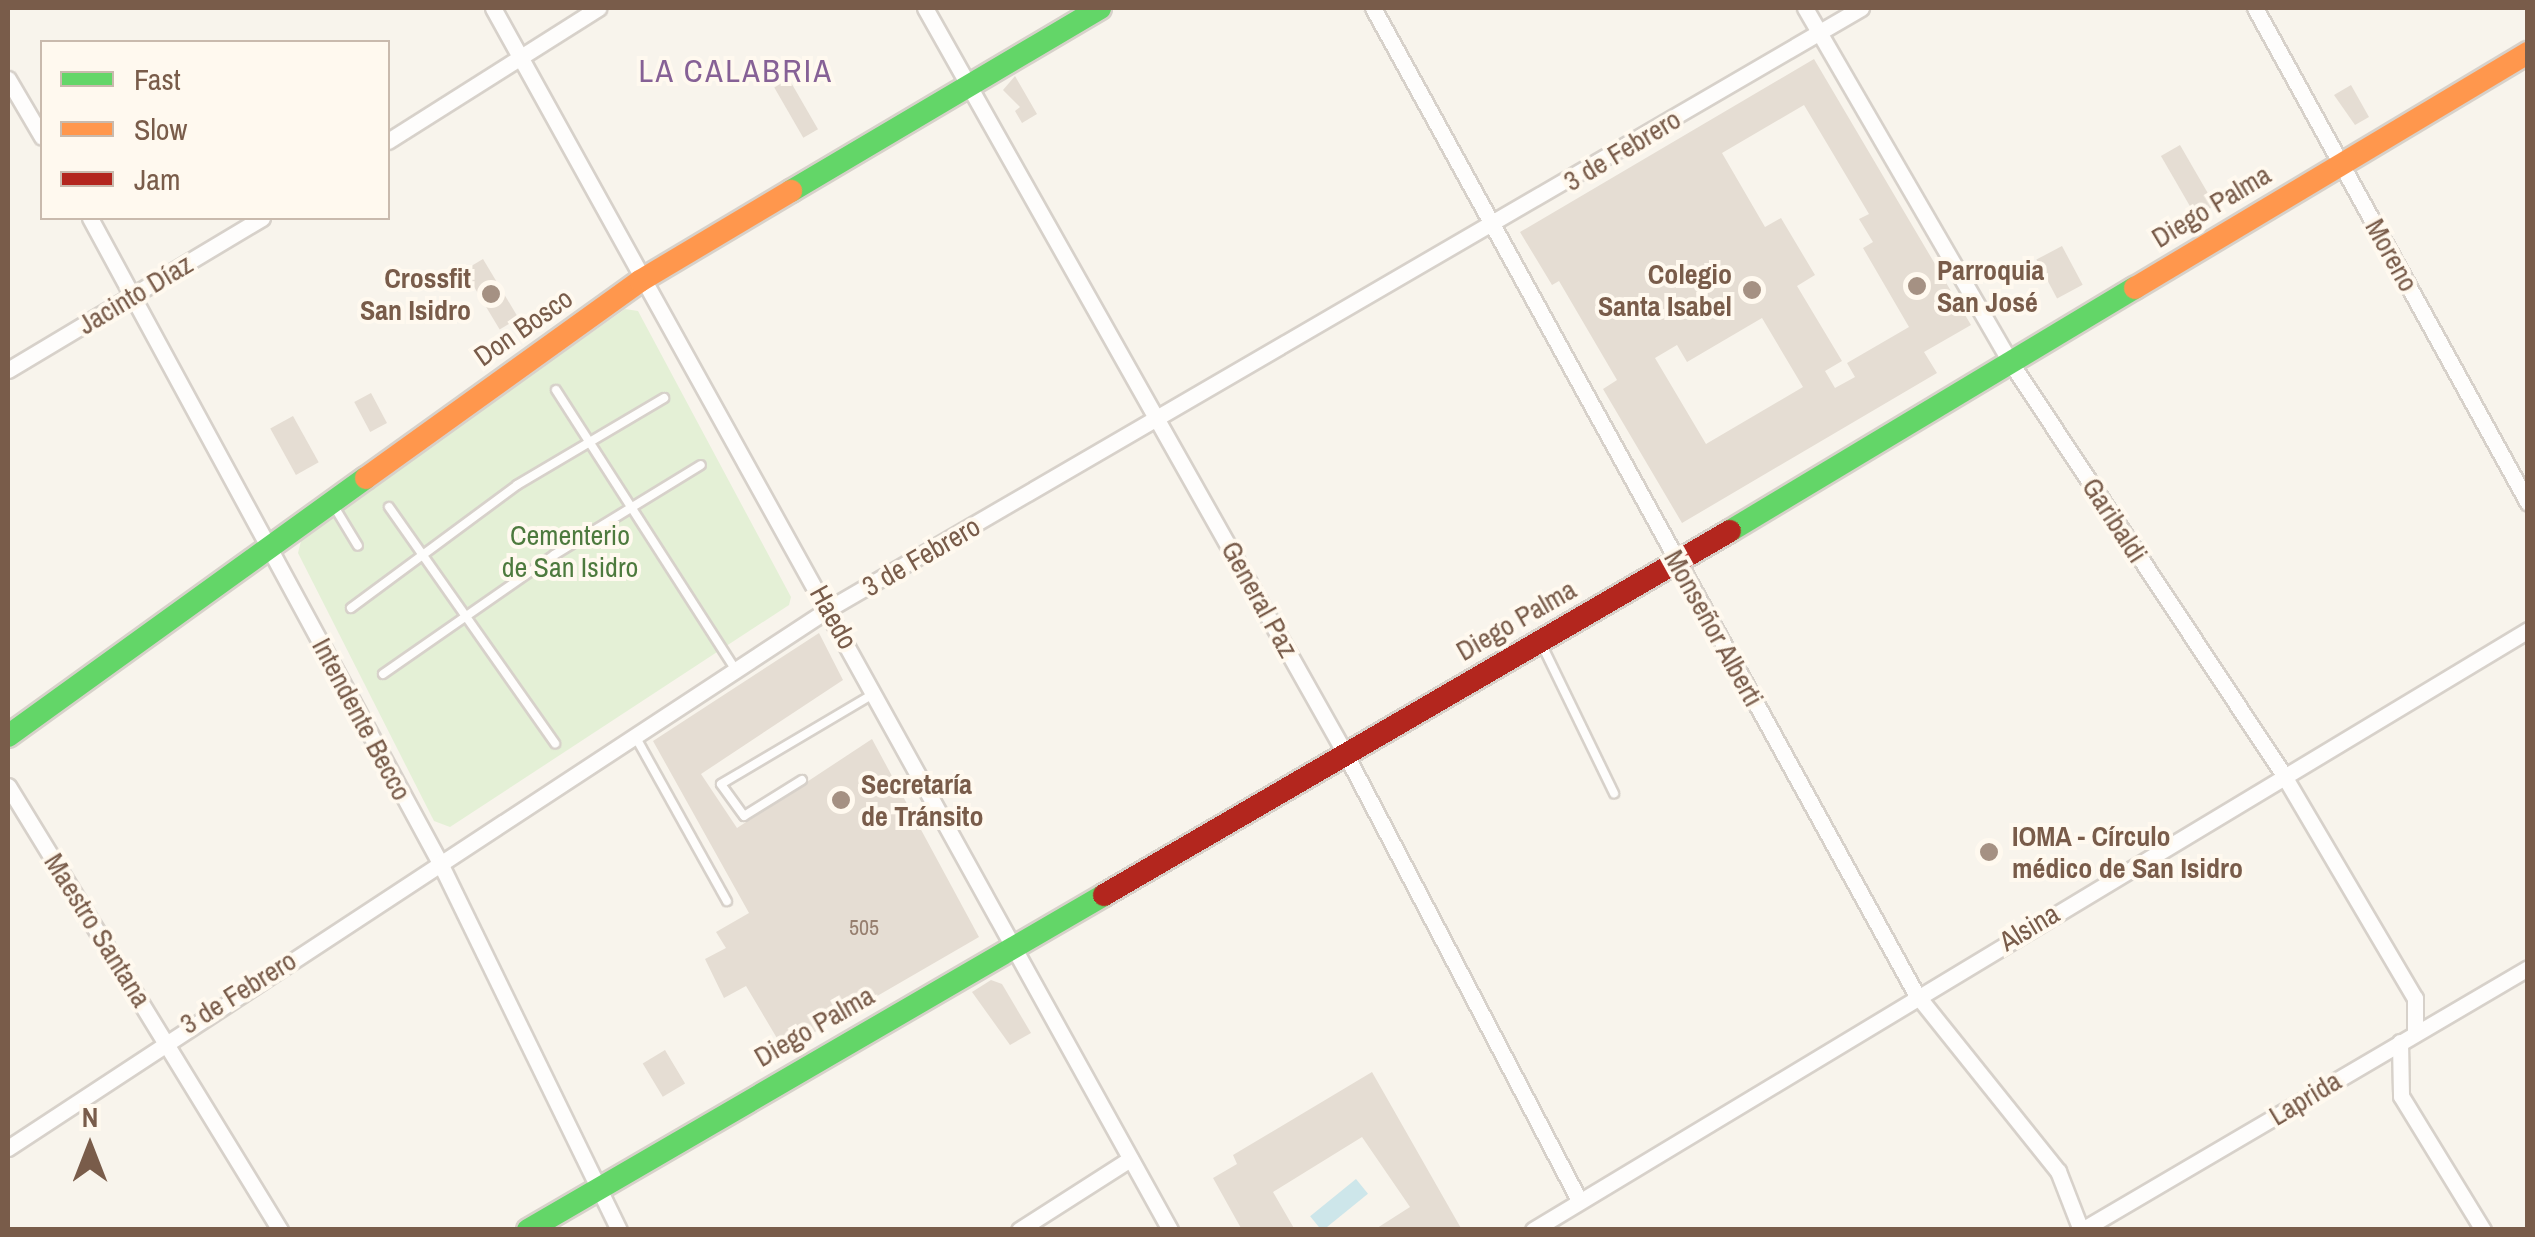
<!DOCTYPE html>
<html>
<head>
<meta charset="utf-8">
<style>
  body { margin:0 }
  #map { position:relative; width:2535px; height:1237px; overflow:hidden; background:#f8f4ec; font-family:"Archivo Narrow",sans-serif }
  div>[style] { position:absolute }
  .green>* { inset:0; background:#e4f0d6 }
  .water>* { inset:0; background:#cde6ea; transform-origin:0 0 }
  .building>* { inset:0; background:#e5ddd3; transform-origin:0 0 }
  .roads { filter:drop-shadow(2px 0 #d7d1ca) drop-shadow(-2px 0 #d7d1ca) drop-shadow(0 2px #d7d1ca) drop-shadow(0 -2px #d7d1ca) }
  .lane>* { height:8px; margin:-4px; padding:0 4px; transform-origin:4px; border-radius:4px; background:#fefdfc }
  .street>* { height:15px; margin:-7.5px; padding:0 7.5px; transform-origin:7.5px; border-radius:7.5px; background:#fefdfc }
  .fast>* { height:22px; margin:-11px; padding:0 11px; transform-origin:11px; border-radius:11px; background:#63d668 }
  .slow>* { height:22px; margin:-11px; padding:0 11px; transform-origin:11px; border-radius:11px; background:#ff974d }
  .jam>* { height:22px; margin:-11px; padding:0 11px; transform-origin:11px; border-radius:11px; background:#b3261e }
  .dots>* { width:28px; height:28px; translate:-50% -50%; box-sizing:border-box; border:5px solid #fff9ef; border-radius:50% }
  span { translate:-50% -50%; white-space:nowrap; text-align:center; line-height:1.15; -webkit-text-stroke:8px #fff9ef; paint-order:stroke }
  .number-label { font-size:22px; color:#967e6e }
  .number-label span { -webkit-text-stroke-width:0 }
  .street-label { font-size:28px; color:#795c4a }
  .poi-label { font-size:28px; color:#795c4a; font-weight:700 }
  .left { translate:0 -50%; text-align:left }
  .right { translate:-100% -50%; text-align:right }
  .park-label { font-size:28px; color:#4d7a3e }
  .quarter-label { font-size:32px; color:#866196; letter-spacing:2.5px }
  .frame { position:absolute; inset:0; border:10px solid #795c4a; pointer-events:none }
  .legend { position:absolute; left:40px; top:40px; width:350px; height:180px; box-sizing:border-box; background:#fff9ef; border:2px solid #c9baad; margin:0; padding:12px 18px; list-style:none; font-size:30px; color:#795c4a }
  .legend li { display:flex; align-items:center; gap:20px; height:50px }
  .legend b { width:50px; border:2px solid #c9baad }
  .north { position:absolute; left:40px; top:1097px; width:100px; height:100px; -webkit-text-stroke:8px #fff9ef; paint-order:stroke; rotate:0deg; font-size:28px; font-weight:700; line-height:40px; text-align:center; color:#795c4a }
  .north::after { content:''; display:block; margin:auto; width:35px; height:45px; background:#795c4a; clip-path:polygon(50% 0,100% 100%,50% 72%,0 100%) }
</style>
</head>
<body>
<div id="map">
  <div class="green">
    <div style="clip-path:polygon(625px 309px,638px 311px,791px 597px,789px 605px,450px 827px,434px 821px,298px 553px,302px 537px)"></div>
  </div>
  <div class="water">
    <div style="left:1356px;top:1179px;width:19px;height:59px;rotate:51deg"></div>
  </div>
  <div class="building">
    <div style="clip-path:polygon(evenodd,1814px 59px,1971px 325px,1924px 352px,1937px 373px,1682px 523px,1603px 389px,1617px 380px,1559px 281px,1552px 285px,1520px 232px,1814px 59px,1804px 105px,1869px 214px,1859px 219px,1873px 242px,1863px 248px,1909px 327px,1847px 363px,1855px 377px,1835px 388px,1825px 371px,1842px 361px,1797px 286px,1815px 275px,1781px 218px,1765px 227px,1722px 153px,1804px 105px,1814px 59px,1762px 318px,1803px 387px,1706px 444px,1655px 358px,1677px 345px,1687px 362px,1762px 318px)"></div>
    <div style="clip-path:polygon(1015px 76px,1037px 114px,1022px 123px,1015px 111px,1020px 107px,1003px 90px)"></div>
    <div style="left:789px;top:79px;width:58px;height:17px;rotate:60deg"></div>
    <div style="clip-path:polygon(2351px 85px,2369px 117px,2355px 125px,2334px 95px)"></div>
    <div style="left:2180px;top:145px;width:70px;height:22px;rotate:60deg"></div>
    <div style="left:2062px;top:246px;width:44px;height:29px;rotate:62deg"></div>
    <div style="left:483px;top:259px;width:69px;height:22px;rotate:59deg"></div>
    <div style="left:371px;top:393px;width:34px;height:19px;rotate:62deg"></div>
    <div style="left:293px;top:416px;width:53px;height:26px;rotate:61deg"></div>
    <div style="clip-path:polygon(819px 633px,843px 680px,701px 774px,737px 828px,872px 739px,979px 937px,784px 1050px,746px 986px,724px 998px,705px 959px,726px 948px,716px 932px,749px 913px,653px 741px)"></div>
    <div style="clip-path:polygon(991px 980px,1002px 984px,1031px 1033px,1010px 1045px,972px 992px)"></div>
    <div style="left:665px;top:1050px;width:39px;height:26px;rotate:59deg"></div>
    <div style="clip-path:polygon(1372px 1072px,1462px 1230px,1374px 1230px,1410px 1207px,1362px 1137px,1273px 1192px,1295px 1230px,1242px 1230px,1213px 1178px,1237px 1164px,1233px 1155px)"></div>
  </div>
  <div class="roads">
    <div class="lane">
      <div style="left:556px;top:390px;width:333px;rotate:57.3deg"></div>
      <div style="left:389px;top:507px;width:289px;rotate:54.9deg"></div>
      <div style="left:335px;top:508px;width:44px;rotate:58.8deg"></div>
      <div style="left:351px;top:608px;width:207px;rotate:-36.5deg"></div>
      <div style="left:517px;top:485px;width:171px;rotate:-30.6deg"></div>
      <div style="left:1542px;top:645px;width:165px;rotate:64.1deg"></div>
      <div style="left:383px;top:674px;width:208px;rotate:-34.8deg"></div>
      <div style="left:554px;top:555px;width:172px;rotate:-31.5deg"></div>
      <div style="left:635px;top:736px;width:189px;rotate:60.9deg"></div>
      <div style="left:802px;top:780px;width:68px;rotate:148.2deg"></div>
      <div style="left:744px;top:816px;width:39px;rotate:-126deg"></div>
      <div style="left:721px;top:784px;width:179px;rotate:-30.6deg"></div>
    </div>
    <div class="street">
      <div style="left:493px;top:8px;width:1397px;rotate:61.01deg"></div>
      <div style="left:925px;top:8px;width:855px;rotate:60.59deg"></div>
      <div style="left:1345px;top:753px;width:505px;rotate:62.37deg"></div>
      <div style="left:1373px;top:8px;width:1126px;rotate:61.16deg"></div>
      <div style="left:1916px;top:994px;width:227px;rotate:51.3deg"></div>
      <div style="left:2058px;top:1171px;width:63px;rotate:68.7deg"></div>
      <div style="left:1805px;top:8px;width:407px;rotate:59.9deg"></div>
      <div style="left:2009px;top:360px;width:499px;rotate:56.5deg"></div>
      <div style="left:2284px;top:776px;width:258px;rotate:59.5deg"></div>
      <div style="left:2415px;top:998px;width:35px;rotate:90deg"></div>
      <div style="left:2255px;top:8px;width:565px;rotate:61.12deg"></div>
      <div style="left:8px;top:79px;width:67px;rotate:59.6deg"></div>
      <div style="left:388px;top:141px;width:249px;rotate:-32.3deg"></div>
      <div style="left:90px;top:218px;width:734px;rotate:61.51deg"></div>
      <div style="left:440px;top:863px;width:408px;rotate:64deg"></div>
      <div style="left:8px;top:370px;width:296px;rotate:-30.9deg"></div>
      <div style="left:8px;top:786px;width:521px;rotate:58.51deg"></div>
      <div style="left:2400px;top:1042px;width:54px;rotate:88.9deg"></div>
      <div style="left:2401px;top:1096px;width:157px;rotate:58.5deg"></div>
      <div style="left:8px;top:1148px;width:984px;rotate:-33.3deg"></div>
      <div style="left:830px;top:608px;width:1193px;rotate:-30.2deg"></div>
      <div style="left:1019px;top:1230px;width:132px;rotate:-32.6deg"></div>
      <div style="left:1533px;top:1230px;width:1162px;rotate:-31.09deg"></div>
      <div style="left:2082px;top:1230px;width:517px;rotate:-30.43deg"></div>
    </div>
    <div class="fast">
      <div style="left:791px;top:191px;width:359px;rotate:-30.6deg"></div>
      <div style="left:1730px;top:531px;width:472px;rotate:-31deg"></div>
      <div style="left:8px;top:736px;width:441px;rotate:-35.8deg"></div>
      <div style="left:528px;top:1230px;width:666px;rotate:-30.18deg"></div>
    </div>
    <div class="slow">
      <div style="left:2135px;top:288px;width:458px;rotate:-30.9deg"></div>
      <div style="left:366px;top:478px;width:337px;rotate:-35.7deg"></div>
      <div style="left:640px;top:281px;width:176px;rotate:-30.8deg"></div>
    </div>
    <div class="jam">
      <div style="left:1104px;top:895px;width:724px;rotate:-30.18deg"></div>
    </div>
  </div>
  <div class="dots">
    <div style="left:1917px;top:286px;background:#a59183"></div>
    <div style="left:1752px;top:290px;background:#a59183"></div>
    <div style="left:491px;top:294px;background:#a59183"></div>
    <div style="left:841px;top:800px;background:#a59183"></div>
    <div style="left:1989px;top:852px;background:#a59183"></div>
  </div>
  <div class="number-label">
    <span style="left:864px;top:928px">505</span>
  </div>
  <div class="street-label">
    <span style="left:1622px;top:150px;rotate:-31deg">3 de Febrero</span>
    <span style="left:2211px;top:206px;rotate:-31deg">Diego Palma</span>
    <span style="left:2392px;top:255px;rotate:61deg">Moreno</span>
    <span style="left:135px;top:294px;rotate:-31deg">Jacinto Díaz</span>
    <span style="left:523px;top:327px;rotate:-35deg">Don Bosco</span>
    <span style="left:2115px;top:520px;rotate:57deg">Garibaldi</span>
    <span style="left:921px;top:556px;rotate:-30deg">3 de Febrero</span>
    <span style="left:1260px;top:599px;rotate:61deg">General Paz</span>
    <span style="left:834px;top:617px;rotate:61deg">Haedo</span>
    <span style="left:1516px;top:620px;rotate:-30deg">Diego Palma</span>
    <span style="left:1714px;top:628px;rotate:61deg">Monseñor Alberti</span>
    <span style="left:362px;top:719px;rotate:62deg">Intendente Becco</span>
    <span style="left:2029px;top:927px;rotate:-31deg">Alsina</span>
    <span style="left:98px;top:930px;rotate:58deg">Maestro Santana</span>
    <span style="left:238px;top:992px;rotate:-32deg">3 de Febrero</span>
    <span style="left:814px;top:1026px;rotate:-30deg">Diego Palma</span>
    <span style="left:2305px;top:1098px;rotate:-31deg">Laprida</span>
  </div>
  <div class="poi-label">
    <span class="left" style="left:1937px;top:286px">Parroquia<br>San José</span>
    <span class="right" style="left:1732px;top:290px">Colegio<br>Santa Isabel</span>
    <span class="right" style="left:471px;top:294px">Crossfit<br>San Isidro</span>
    <span class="left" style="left:861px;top:800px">Secretaría<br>de Tránsito</span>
    <span class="left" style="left:2012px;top:852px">IOMA - Círculo<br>médico de San Isidro</span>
  </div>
  <div class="park-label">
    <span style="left:570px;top:551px">Cementerio<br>de San Isidro</span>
  </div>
  <div class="quarter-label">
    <span style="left:736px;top:71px">LA CALABRIA</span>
  </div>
  <div class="frame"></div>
  <ul class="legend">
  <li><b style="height:12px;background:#63d668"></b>Fast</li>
  <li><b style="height:12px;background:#ff974d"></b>Slow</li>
  <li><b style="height:12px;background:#b3261e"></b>Jam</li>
  </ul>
  <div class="north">N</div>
</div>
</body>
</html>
